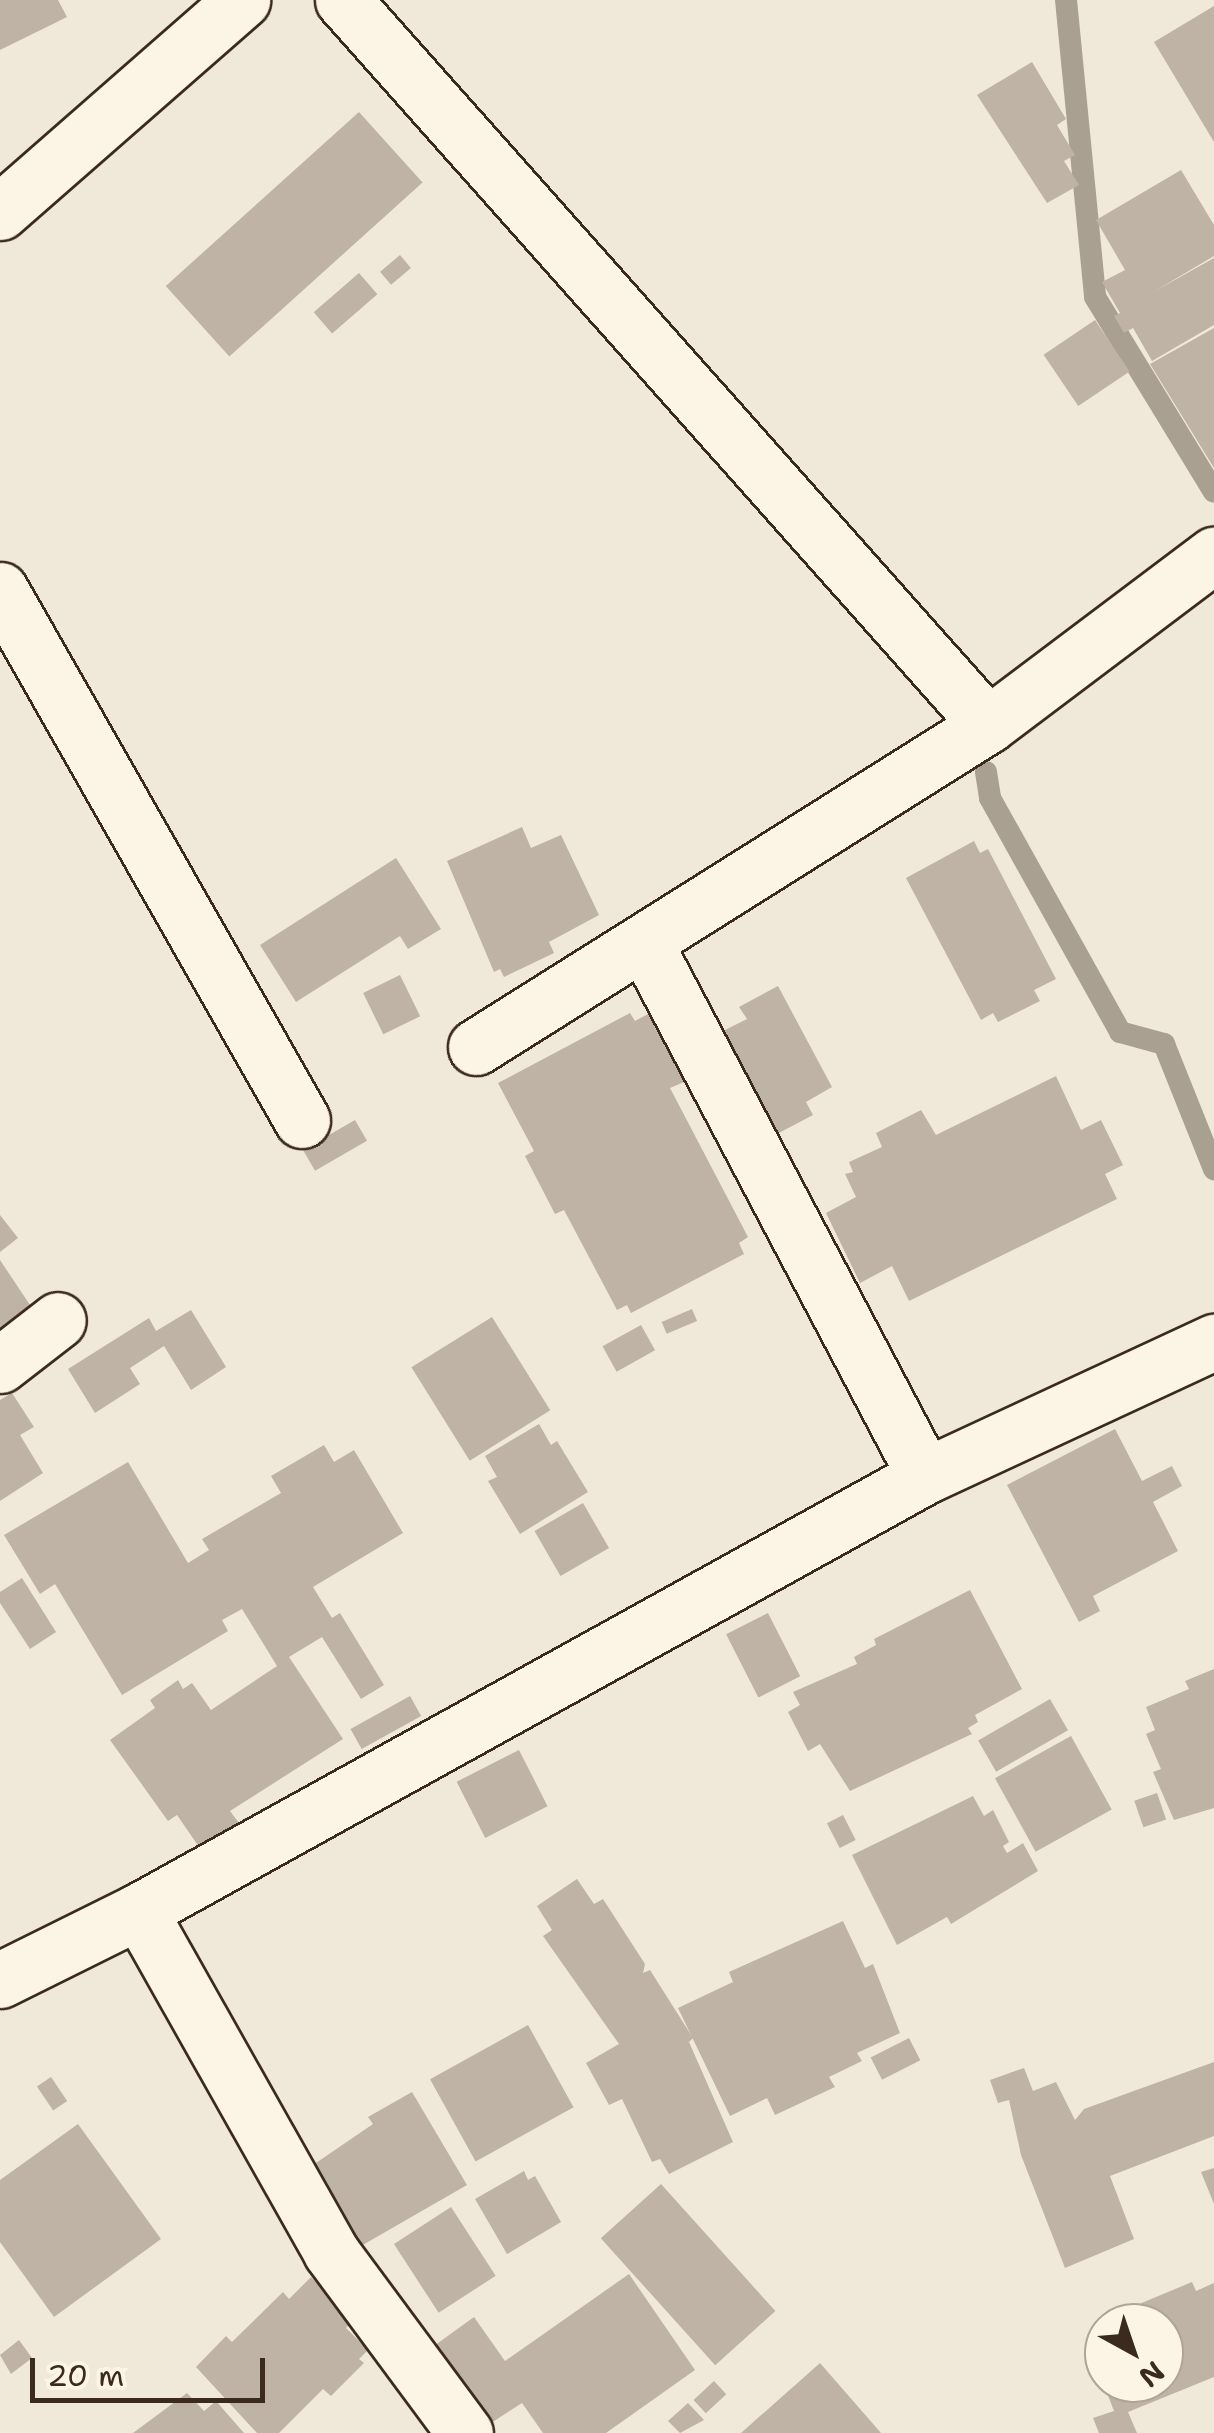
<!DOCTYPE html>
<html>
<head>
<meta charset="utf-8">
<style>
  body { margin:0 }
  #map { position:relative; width:1214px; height:2433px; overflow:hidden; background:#f0e9d9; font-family:"Shantell Sans",sans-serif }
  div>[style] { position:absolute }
  .stream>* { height:22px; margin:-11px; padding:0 11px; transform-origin:11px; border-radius:11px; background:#aaa091 }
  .building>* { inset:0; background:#beb3a4; transform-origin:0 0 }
  .roads { filter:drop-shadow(2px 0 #3b2a1e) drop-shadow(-2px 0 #3b2a1e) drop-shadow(0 2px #3b2a1e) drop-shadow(0 -2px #3b2a1e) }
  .minor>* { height:55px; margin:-27.5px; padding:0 27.5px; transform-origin:27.5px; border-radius:27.5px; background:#fcf5e5 }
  span { translate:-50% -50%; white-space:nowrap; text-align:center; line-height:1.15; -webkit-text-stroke:10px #fcf5e5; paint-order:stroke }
  .north { position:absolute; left:1084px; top:2303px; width:100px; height:100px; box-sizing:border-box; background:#fcf5e5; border:2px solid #afa495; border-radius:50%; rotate:140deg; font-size:28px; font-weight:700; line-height:40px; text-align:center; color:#3b2a1e }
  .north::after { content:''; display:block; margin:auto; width:35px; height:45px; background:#3b2a1e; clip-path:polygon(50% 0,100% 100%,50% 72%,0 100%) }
  .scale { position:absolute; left:30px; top:2358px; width:235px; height:45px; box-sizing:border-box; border:5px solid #3b2a1e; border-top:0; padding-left:12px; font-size:30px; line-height:35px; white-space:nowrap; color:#3b2a1e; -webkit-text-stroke:8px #fcf5e5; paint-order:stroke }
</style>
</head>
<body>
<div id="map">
  <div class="stream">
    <div style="left:1066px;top:0;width:298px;rotate:84.4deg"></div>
    <div style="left:1095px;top:297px;width:228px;rotate:58.6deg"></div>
    <div style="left:986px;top:772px;width:26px;rotate:81deg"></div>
    <div style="left:990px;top:798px;width:268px;rotate:60.9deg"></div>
    <div style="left:1120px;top:1032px;width:46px;rotate:15.3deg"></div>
    <div style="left:1164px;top:1044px;width:135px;rotate:68.2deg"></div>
  </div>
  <div class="building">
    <div style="clip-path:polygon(0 0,58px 0,67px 17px,0 50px)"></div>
    <div style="clip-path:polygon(1214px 6px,1214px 142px,1154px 42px)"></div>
    <div style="clip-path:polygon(1032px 62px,1066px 119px,1057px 125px,1075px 155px,1064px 161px,1079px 185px,1047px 203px,977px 95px)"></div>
    <div style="left:359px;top:112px;width:95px;height:260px;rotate:48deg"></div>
    <div style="clip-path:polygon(1181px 170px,1214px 225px,1214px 256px,1155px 291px,1214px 258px,1214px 325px,1152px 361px,1133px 328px,1124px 333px,1114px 316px,1120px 313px,1102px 282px,1125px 270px,1096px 220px)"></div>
    <div style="left:400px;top:255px;width:17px;height:26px;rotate:50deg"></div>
    <div style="left:359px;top:273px;width:28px;height:60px;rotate:49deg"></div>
    <div style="left:1095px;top:320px;width:62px;height:62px;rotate:56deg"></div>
    <div style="clip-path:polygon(1214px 328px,1214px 468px,1150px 364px)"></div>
    <div style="clip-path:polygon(522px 827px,531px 848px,561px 835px,599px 915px,549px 942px,554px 953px,504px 977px,500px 969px,494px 972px,447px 861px)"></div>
    <div style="clip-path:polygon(974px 841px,980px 853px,988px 849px,1056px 979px,1034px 990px,1040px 1001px,998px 1022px,993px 1013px,981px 1020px,906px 878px)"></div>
    <div style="clip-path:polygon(396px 858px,441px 929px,408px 949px,400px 936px,296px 1002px,260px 945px)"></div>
    <div style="left:400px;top:975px;width:46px;height:41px;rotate:64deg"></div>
    <div style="clip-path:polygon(778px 986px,832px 1087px,806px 1102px,813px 1115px,775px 1135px,717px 1034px,747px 1019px,739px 1007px)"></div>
    <div style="clip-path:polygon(630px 1013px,635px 1021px,648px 1014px,684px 1082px,670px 1088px,748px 1237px,739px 1243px,744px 1254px,631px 1313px,627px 1305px,617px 1310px,564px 1210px,555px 1214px,525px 1156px,534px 1151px,498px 1083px)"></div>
    <div style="clip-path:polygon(1056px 1076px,1081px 1130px,1101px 1120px,1123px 1165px,1105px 1174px,1117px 1199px,909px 1301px,892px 1266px,860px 1283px,826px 1213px,856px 1197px,845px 1174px,853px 1172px,849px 1162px,882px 1147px,876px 1133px,921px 1110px,936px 1135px)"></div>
    <div style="left:355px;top:1120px;width:24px;height:60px;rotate:60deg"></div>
    <div style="clip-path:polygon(0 1215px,18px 1238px,0 1252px)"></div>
    <div style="clip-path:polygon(0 1260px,36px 1314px,0 1340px)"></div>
    <div style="left:692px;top:1309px;width:13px;height:33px;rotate:67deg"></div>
    <div style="clip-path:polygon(191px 1310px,226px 1367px,191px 1390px,164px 1346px,130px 1368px,140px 1384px,95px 1413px,68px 1369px,149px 1318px,156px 1331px)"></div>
    <div style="left:492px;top:1317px;width:110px;height:95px;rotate:58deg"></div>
    <div style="left:641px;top:1325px;width:29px;height:44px;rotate:61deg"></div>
    <div style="clip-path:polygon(12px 1393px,34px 1427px,20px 1435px,43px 1473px,0 1501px,0 1400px)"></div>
    <div style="clip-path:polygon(539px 1424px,551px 1445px,557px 1441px,588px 1492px,520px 1534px,488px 1481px,497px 1477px,485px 1456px)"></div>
    <div style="clip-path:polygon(1115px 1429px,1142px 1481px,1172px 1466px,1182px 1486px,1153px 1502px,1178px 1551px,1093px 1596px,1100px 1611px,1079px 1622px,1007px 1485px)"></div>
    <div style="clip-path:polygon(324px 1445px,334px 1462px,354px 1450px,403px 1533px,313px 1587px,332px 1618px,340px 1613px,384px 1685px,361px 1699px,322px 1637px,289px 1657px,343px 1739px,230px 1811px,245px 1831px,206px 1857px,177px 1815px,168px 1821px,110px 1740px,155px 1708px,150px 1700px,178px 1680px,183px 1689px,192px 1683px,211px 1710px,277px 1666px,242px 1609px,222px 1620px,228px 1631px,122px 1695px,55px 1584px,40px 1594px,4px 1535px,128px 1462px,188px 1563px,209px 1550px,202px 1539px,281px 1493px,271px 1476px)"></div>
    <div style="left:583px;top:1503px;width:52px;height:56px;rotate:60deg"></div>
    <div style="clip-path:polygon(22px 1578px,56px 1632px,30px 1649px,0 1603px,0 1592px)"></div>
    <div style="clip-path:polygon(970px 1590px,1022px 1689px,975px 1715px,978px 1722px,968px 1728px,972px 1734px,850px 1791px,820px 1744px,808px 1751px,788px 1712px,800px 1705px,793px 1692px,857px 1664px,854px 1657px,876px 1645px,874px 1639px)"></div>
    <div style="left:768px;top:1613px;width:71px;height:47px;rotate:63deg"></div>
    <div style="clip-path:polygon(1214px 1669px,1214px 1808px,1174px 1820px,1153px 1772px,1161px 1769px,1146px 1734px,1155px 1730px,1146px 1707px,1189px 1689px,1185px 1681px)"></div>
    <div style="left:410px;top:1696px;width:23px;height:68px;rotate:61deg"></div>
    <div style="left:1050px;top:1699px;width:36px;height:83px;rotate:60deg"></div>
    <div style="left:1071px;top:1736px;width:84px;height:87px;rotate:61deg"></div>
    <div style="left:519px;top:1750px;width:63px;height:70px;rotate:63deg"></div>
    <div style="left:1157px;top:1793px;width:28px;height:24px;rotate:71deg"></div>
    <div style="clip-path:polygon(973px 1796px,984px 1816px,993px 1810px,1009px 1842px,1003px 1846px,1007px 1853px,1023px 1843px,1038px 1871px,951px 1924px,947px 1917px,897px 1945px,852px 1855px)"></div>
    <div style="left:843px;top:1815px;width:28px;height:18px;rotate:63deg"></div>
    <div style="clip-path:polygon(577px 1879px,594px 1904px,603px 1899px,645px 1964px,643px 1973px,650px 1970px,693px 2038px,689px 2042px,733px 2142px,669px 2174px,660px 2159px,652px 2162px,622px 2099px,609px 2105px,586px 2063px,619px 2044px,543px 1936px,552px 1930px,537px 1906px)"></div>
    <div style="clip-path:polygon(843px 1921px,865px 1968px,873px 1964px,900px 2033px,857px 2053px,862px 2061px,829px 2077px,835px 2087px,775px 2115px,767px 2098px,730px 2116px,678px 2008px,733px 1982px,729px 1972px)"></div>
    <div style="left:528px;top:2025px;width:94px;height:112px;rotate:61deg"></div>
    <div style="left:909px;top:2038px;width:25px;height:43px;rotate:63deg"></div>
    <div style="clip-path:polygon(1214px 2062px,1214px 2136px,1110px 2176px,1134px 2239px,1065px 2268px,1021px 2155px,1009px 2100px,998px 2103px,990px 2080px,1024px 2068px,1033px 2091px,1056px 2082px,1075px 2120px,1084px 2109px)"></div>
    <div style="left:51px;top:2077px;width:29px;height:17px;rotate:56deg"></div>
    <div style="clip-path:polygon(412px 2092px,467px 2185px,361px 2246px,355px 2234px,341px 2242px,313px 2165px,373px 2124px,368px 2117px)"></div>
    <div style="clip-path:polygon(78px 2124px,161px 2239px,54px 2317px,0 2242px,0 2180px)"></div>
    <div style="clip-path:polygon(1214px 2168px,1214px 2204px,1201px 2172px)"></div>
    <div style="clip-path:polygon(524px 2171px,528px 2180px,535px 2176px,561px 2222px,507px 2254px,475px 2199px)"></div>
    <div style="left:661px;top:2184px;width:171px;height:81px;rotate:48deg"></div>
    <div style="left:451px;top:2207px;width:82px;height:68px;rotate:57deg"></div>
    <div style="clip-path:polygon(629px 2274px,695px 2370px,606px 2433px,543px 2433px,522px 2403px,491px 2423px,475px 2401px,466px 2407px,427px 2351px,474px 2317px,505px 2361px)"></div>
    <div style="clip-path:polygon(311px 2277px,354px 2319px,346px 2328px,368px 2350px,359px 2359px,364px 2363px,331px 2396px,323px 2389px,279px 2433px,257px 2433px,196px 2367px,226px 2336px,232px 2342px,283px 2292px,289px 2299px)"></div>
    <div style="clip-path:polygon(1192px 2282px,1196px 2291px,1214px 2283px,1214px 2377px,1128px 2412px,1137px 2433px,1099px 2433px,1093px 2418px,1114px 2411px,1093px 2357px,1104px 2352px,1104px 2383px,1164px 2383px,1164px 2323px,1125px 2323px,1120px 2312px)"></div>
    <div style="clip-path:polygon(19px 2340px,32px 2358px,11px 2374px,0 2355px)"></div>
    <div style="clip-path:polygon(820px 2363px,881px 2433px,741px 2433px)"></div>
    <div style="left:714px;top:2381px;width:18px;height:28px;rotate:47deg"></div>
    <div style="clip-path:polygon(187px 2393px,204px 2411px,216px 2401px,244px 2433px,133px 2433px)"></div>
    <div style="clip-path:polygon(688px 2403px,704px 2420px,680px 2433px,668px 2421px)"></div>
  </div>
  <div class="roads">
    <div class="minor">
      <div style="left:343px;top:0;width:970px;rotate:48.34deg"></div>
      <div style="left:0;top:212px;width:322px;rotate:-41.2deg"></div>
      <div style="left:0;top:590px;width:610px;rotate:60.33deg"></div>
      <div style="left:645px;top:944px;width:601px;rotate:62.24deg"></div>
      <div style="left:476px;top:1047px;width:605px;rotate:-32.17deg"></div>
      <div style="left:988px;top:725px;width:283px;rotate:-37deg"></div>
      <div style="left:0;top:1365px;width:73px;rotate:-37.8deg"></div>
      <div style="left:139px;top:1911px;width:391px;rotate:60.6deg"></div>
      <div style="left:331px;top:2252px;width:225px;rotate:53.5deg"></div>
      <div style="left:0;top:1980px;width:155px;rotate:-26.4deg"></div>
      <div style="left:139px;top:1911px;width:898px;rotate:-28.96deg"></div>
      <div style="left:925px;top:1476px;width:319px;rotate:-24.9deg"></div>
    </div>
  </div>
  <div class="north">N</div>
  <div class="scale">20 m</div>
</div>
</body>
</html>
